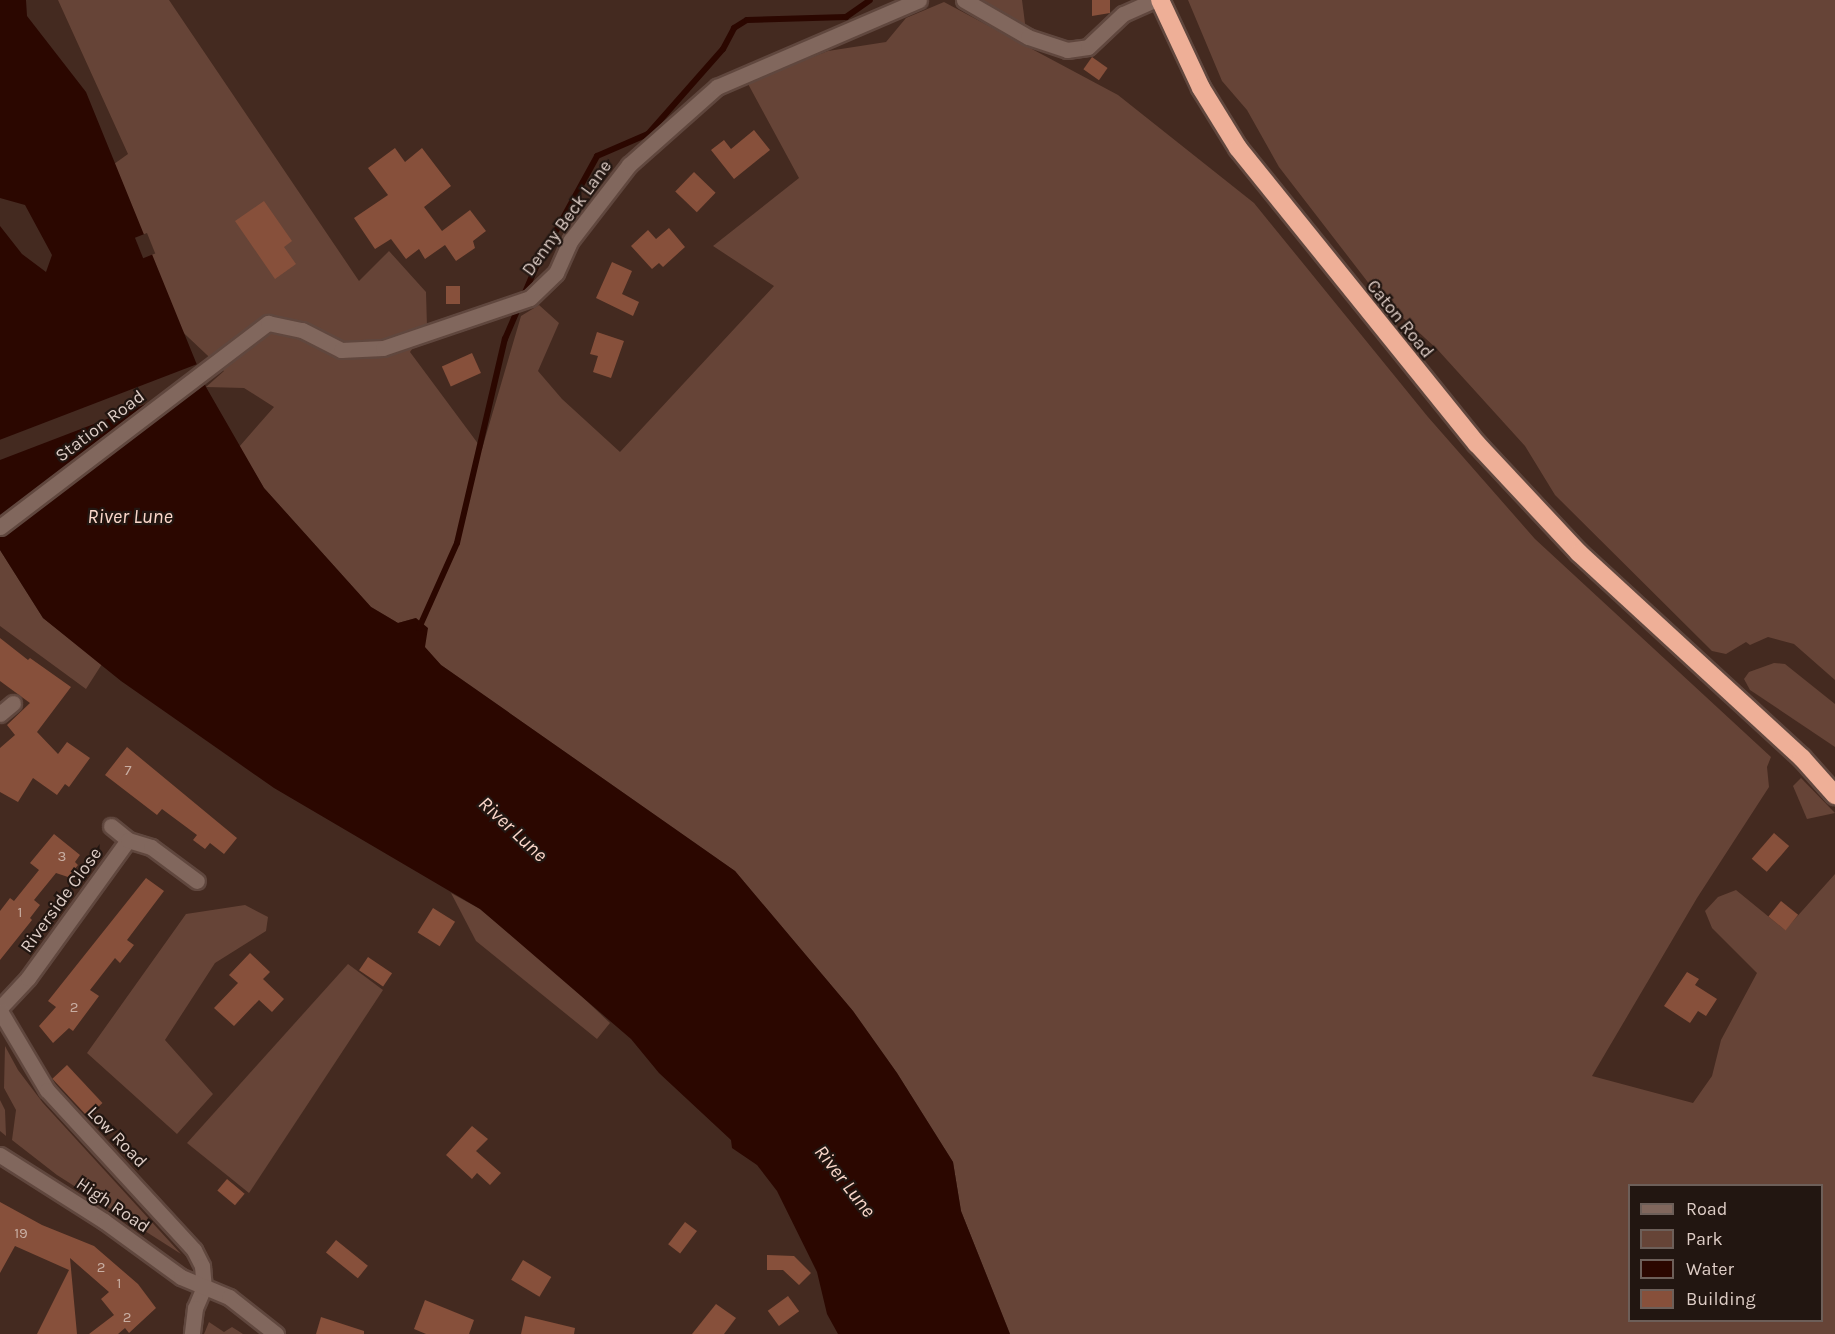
<!DOCTYPE html>
<html>
<head>
<meta charset="utf-8">
<style>
  body { margin:0 }
  #map { position:relative; width:1835px; height:1334px; overflow:hidden; background:#442a20; font-family:Karla,sans-serif }
  div>[style] { position:absolute }
  .green>* { inset:0; background:#664437 }
  .water>* { inset:0; background:#2b0700 }
  .pier>* { inset:0; background:#442a20; transform-origin:0 0 }
  .stream>* { height:6px; margin:-3px; padding:0 3px; transform-origin:3px; border-radius:3px; background:#2b0700 }
  .building>* { inset:0; background:#87503b; transform-origin:0 0 }
  .roads { filter:drop-shadow(2px 0 #60473e) drop-shadow(-2px 0 #60473e) drop-shadow(0 2px #60473e) drop-shadow(0 -2px #60473e) }
  .minor>* { height:15px; margin:-7.5px; padding:0 7.5px; transform-origin:7.5px; border-radius:7.5px; background:#81675d }
  .highway>* { height:18px; margin:-9px; padding:0 9px; transform-origin:9px; border-radius:9px; background:#eeaf97 }
  span { translate:-50% -50%; white-space:nowrap; text-align:center; line-height:1.15; -webkit-text-stroke:4.5px #221611; paint-order:stroke }
  .number-label { font-size:15px; color:#c8aea3 }
  .number-label span { -webkit-text-stroke-width:0 }
  .street-label { font-size:18px; color:#decdc6 }
  .water-label { font-size:20px; color:#fbd7ca; font-style:italic }
  .legend { position:absolute; left:1628px; top:1184px; width:195px; height:138px; box-sizing:border-box; background:#221611; border:2px solid #6d5f59; margin:0; padding:8px 10px; list-style:none; font-size:18px; color:#decdc6 }
  .legend li { display:flex; align-items:center; gap:12px; height:30px }
  .legend b { width:30px; border:2px solid #6d5f59 }
</style>
</head>
<body>
<div id="map">
  <div class="green">
    <div style="clip-path:polygon(evenodd,58px 0,169px 0,359px 281px,389px 251px,426px 292px,427px 327px,410px 352px,482px 449px,521px 316px,539px 305px,559px 323px,538px 371px,562px 399px,620px 452px,774px 286px,713px 246px,799px 178px,747px 82px,828px 51px,886px 42px,906px 18px,944px 2px,1118px 95px,1254px 203px,1428px 417px,1535px 539px,1771px 757px,1767px 767px,1769px 787px,1697px 898px,1592px 1076px,1693px 1103px,1712px 1076px,1721px 1040px,1757px 973px,1712px 928px,1705px 911px,1718px 897px,1736px 890px,1785px 930px,1835px 874px,1835px 1334px,1010px 1334px,961px 1211px,953px 1162px,897px 1073px,853px 1011px,735px 871px,441px 665px,424px 647px,416px 618px,398px 623px,371px 607px,264px 488px,239px 447px,274px 407px,244px 388px,206px 387px,224px 371px,171px 321px,107px 169px,128px 154px,58px 0,1630px 1186px,1822px 1186px,1822px 1320px,1630px 1320px,1630px 1186px)"></div>
    <div style="clip-path:polygon(955px 0,1022px 0,1027px 39px,971px 9px)"></div>
    <div style="clip-path:polygon(1188px 0,1835px 0,1835px 680px,1794px 644px,1768px 637px,1750px 645px,1746px 642px,1726px 654px,1712px 651px,1555px 495px,1525px 446px,1437px 349px,1377px 294px,1279px 167px,1247px 110px,1222px 81px)"></div>
    <div style="clip-path:polygon(0 550px,43px 618px,102px 664px,86px 689px,0 626px)"></div>
    <div style="clip-path:polygon(1774px 663px,1785px 664px,1835px 704px,1835px 747px,1750px 690px,1744px 679px,1749px 672px)"></div>
    <div style="clip-path:polygon(1801px 778px,1835px 813px,1807px 819px,1793px 786px)"></div>
    <div style="clip-path:polygon(451px 893px,480px 909px,555px 971px,610px 1023px,597px 1039px,476px 941px)"></div>
    <div style="clip-path:polygon(245px 905px,268px 917px,266px 931px,215px 963px,165px 1040px,213px 1094px,177px 1134px,87px 1053px,186px 914px)"></div>
    <div style="clip-path:polygon(348px 964px,383px 990px,249px 1193px,187px 1143px)"></div>
    <div style="clip-path:polygon(5px 1046px,18px 1070px,43px 1103px,181px 1254px,57px 1175px,12px 1140px,16px 1110px,4px 1088px)"></div>
    <div style="clip-path:polygon(0 1100px,5px 1110px,6px 1136px,0 1131px)"></div>
    <div style="clip-path:polygon(209px 1322px,224px 1332px,232px 1327px,243px 1334px,204px 1334px)"></div>
  </div>
  <div class="water">
    <div style="clip-path:polygon(0 0,26px 0,27px 16px,86px 92px,206px 387px,264px 488px,371px 607px,398px 623px,416px 618px,428px 628px,425px 647px,441px 665px,735px 871px,853px 1011px,897px 1073px,953px 1162px,961px 1211px,1010px 1334px,838px 1334px,827px 1314px,817px 1272px,777px 1191px,757px 1165px,732px 1148px,731px 1140px,659px 1073px,631px 1039px,480px 909px,274px 788px,121px 681px,43px 618px,0 550px,0 226px,22px 254px,46px 272px,52px 255px,25px 205px,0 198px)"></div>
  </div>
  <div class="pier">
    <div style="left:147px;top:233px;width:22px;height:13px;rotate:68deg"></div>
    <div style="left:200px;top:363px;width:19px;height:252px;rotate:69deg"></div>
  </div>
  <div class="stream">
    <div style="left:419px;top:628px;width:93px;rotate:-65.9deg"></div>
    <div style="left:457px;top:543px;width:210px;rotate:-76.8deg"></div>
    <div style="left:505px;top:339px;width:76px;rotate:-66.8deg"></div>
    <div style="left:535px;top:269px;width:129px;rotate:-61.2deg"></div>
    <div style="left:597px;top:156px;width:56px;rotate:-23.3deg"></div>
    <div style="left:648px;top:134px;width:113px;rotate:-48.6deg"></div>
    <div style="left:723px;top:49px;width:24px;rotate:-62deg"></div>
    <div style="left:734px;top:28px;width:15px;rotate:-32deg"></div>
    <div style="left:747px;top:20px;width:99px;rotate:-1.7deg"></div>
    <div style="left:846px;top:17px;width:29px;rotate:-35deg"></div>
  </div>
  <div class="building">
    <div style="clip-path:polygon(1092px 0,1110px 0,1110px 13px,1092px 16px)"></div>
    <div style="left:1092px;top:57px;width:19px;height:15px;rotate:35deg"></div>
    <div style="clip-path:polygon(754px 130px,770px 150px,734px 179px,711px 150px,724px 140px,731px 149px)"></div>
    <div style="clip-path:polygon(395px 148px,405px 162px,422px 148px,451px 186px,424px 207px,442px 231px,470px 210px,486px 231px,473px 241px,475px 248px,456px 261px,445px 245px,425px 259px,419px 249px,406px 259px,391px 239px,375px 249px,354px 218px,388px 195px,368px 168px)"></div>
    <div style="left:694px;top:172px;width:30px;height:27px;rotate:44deg"></div>
    <div style="clip-path:polygon(264px 201px,292px 241px,284px 247px,296px 264px,275px 279px,235px 221px)"></div>
    <div style="clip-path:polygon(669px 228px,685px 247px,663px 267px,659px 263px,652px 269px,631px 246px,648px 230px,656px 239px)"></div>
    <div style="clip-path:polygon(612px 262px,632px 271px,622px 294px,639px 302px,633px 316px,596px 298px)"></div>
    <div style="left:446px;top:286px;width:14px;height:18px"></div>
    <div style="clip-path:polygon(597px 332px,624px 341px,611px 378px,593px 372px,598px 356px,590px 354px)"></div>
    <div style="left:472px;top:353px;width:22px;height:33px;rotate:66deg"></div>
    <div style="clip-path:polygon(0 638px,28px 660px,30px 658px,71px 687px,37px 732px,58px 754px,67px 742px,90px 758px,69px 787px,65px 784px,57px 795px,33px 778px,18px 802px,0 792px,0 748px,15px 735px,7px 725px,30px 703px,0 681px)"></div>
    <div style="clip-path:polygon(127px 747px,237px 838px,224px 854px,210px 843px,205px 849px,193px 840px,197px 835px,162px 809px,157px 815px,105px 775px)"></div>
    <div style="left:1774px;top:833px;width:20px;height:34px;rotate:41deg"></div>
    <div style="clip-path:polygon(54px 834px,80px 855px,75px 862px,78px 865px,68px 877px,56px 873px,34px 900px,40px 905px,30px 918px,32px 920px,0 960px,0 911px,10px 898px,14px 901px,39px 870px,30px 863px)"></div>
    <div style="clip-path:polygon(146px 878px,164px 891px,127px 940px,134px 945px,120px 963px,115px 958px,90px 990px,99px 996px,73px 1031px,69px 1028px,53px 1043px,39px 1026px,56px 1007px,48px 1001px)"></div>
    <div style="left:1781px;top:901px;width:22px;height:20px;rotate:39deg"></div>
    <div style="left:433px;top:908px;width:26px;height:29px;rotate:32deg"></div>
    <div style="clip-path:polygon(250px 953px,270px 972px,263px 979px,284px 999px,272px 1012px,259px 1000px,234px 1026px,214px 1008px,238px 983px,229px 975px)"></div>
    <div style="left:368px;top:957px;width:29px;height:16px;rotate:34deg"></div>
    <div style="clip-path:polygon(1687px 972px,1699px 979px,1695px 985px,1717px 999px,1706px 1016px,1698px 1011px,1690px 1023px,1664px 1006px)"></div>
    <div style="left:67px;top:1065px;width:52px;height:20px;rotate:47deg"></div>
    <div style="clip-path:polygon(472px 1126px,488px 1139px,476px 1151px,501px 1173px,490px 1185px,477px 1173px,472px 1179px,446px 1155px)"></div>
    <div style="left:227px;top:1179px;width:23px;height:15px;rotate:40deg"></div>
    <div style="clip-path:polygon(0 1202px,42px 1225px,94px 1246px,138px 1284px,156px 1308px,129px 1333px,125px 1328px,118px 1334px,89px 1334px,114px 1315px,101px 1299px,109px 1292px,70px 1258px,77px 1334px,37px 1334px,69px 1270px,15px 1246px,0 1273px)"></div>
    <div style="left:685px;top:1222px;width:15px;height:28px;rotate:37deg"></div>
    <div style="left:336px;top:1240px;width:41px;height:16px;rotate:39deg"></div>
    <div style="clip-path:polygon(767px 1255px,794px 1256px,811px 1273px,799px 1285px,783px 1270px,767px 1270px)"></div>
    <div style="left:523px;top:1260px;width:33px;height:23px;rotate:31deg"></div>
    <div style="left:788px;top:1296px;width:19px;height:25px;rotate:54deg"></div>
    <div style="clip-path:polygon(425px 1300px,474px 1320px,469px 1334px,426px 1334px,414px 1329px)"></div>
    <div style="clip-path:polygon(716px 1304px,736px 1318px,724px 1334px,692px 1334px)"></div>
    <div style="clip-path:polygon(525px 1316px,575px 1328px,574px 1334px,521px 1334px)"></div>
    <div style="clip-path:polygon(321px 1317px,364px 1331px,364px 1334px,316px 1334px)"></div>
  </div>
  <div class="roads">
    <div class="minor">
      <div style="left:964px;top:0;width:74px;rotate:30deg"></div>
      <div style="left:1028px;top:37px;width:41px;rotate:18.4deg"></div>
      <div style="left:1067px;top:50px;width:21px;rotate:-8deg"></div>
      <div style="left:1088px;top:47px;width:48px;rotate:-43.3deg"></div>
      <div style="left:1123px;top:14px;width:35px;rotate:-24deg"></div>
      <div style="left:0;top:527px;width:337px;rotate:-37.3deg"></div>
      <div style="left:268px;top:323px;width:35px;rotate:12deg"></div>
      <div style="left:302px;top:330px;width:44px;rotate:27.1deg"></div>
      <div style="left:341px;top:350px;width:42px;rotate:-2.7deg"></div>
      <div style="left:383px;top:348px;width:155px;rotate:-18.8deg"></div>
      <div style="left:530px;top:298px;width:36px;rotate:-44deg"></div>
      <div style="left:556px;top:273px;width:36px;rotate:-66deg"></div>
      <div style="left:571px;top:240px;width:95px;rotate:-52.3deg"></div>
      <div style="left:629px;top:165px;width:118px;rotate:-41.6deg"></div>
      <div style="left:717px;top:87px;width:220px;rotate:-23.3deg"></div>
      <div style="left:0;top:714px;width:17px;rotate:-40deg"></div>
      <div style="left:111px;top:826px;width:22px;rotate:39deg"></div>
      <div style="left:0;top:1008px;width:41px;rotate:-47deg"></div>
      <div style="left:28px;top:978px;width:170px;rotate:-54.1deg"></div>
      <div style="left:128px;top:840px;width:24px;rotate:17deg"></div>
      <div style="left:151px;top:847px;width:57px;rotate:36.5deg"></div>
      <div style="left:0;top:1011px;width:92px;rotate:59.3deg"></div>
      <div style="left:47px;top:1090px;width:217px;rotate:47.4deg"></div>
      <div style="left:194px;top:1250px;width:18px;rotate:63deg"></div>
      <div style="left:202px;top:1266px;width:21px;rotate:85deg"></div>
      <div style="left:204px;top:1287px;width:23px;rotate:113deg"></div>
      <div style="left:195px;top:1308px;width:26px;rotate:97deg"></div>
      <div style="left:0;top:1155px;width:123px;rotate:32.4deg"></div>
      <div style="left:104px;top:1221px;width:95px;rotate:36deg"></div>
      <div style="left:181px;top:1277px;width:52px;rotate:22.6deg"></div>
      <div style="left:229px;top:1297px;width:60px;rotate:38.2deg"></div>
    </div>
    <div class="highway">
      <div style="left:1160px;top:0;width:97px;rotate:65deg"></div>
      <div style="left:1201px;top:88px;width:70px;rotate:58.3deg"></div>
      <div style="left:1238px;top:148px;width:380px;rotate:51.1deg"></div>
      <div style="left:1477px;top:444px;width:149px;rotate:46.9deg"></div>
      <div style="left:1579px;top:553px;width:303px;rotate:42.6deg"></div>
      <div style="left:1802px;top:758px;width:50px;rotate:48.3deg"></div>
    </div>
  </div>
  <div class="number-label">
    <span style="left:128px;top:771px">7</span>
    <span style="left:62px;top:857px">3</span>
    <span style="left:20px;top:913px">1</span>
    <span style="left:74px;top:1008px">2</span>
    <span style="left:21px;top:1234px">19</span>
    <span style="left:101px;top:1268px">2</span>
    <span style="left:119px;top:1284px">1</span>
    <span style="left:127px;top:1318px">2</span>
  </div>
  <div class="street-label">
    <span style="left:567px;top:218px;rotate:-54deg">Denny Beck Lane</span>
    <span style="left:1400px;top:319px;rotate:51deg">Caton Road</span>
    <span style="left:100px;top:426px;rotate:-37deg">Station Road</span>
    <span style="left:61px;top:900px;rotate:-54deg">Riverside Close</span>
    <span style="left:117px;top:1137px;rotate:46deg">Low Road</span>
    <span style="left:113px;top:1205px;rotate:34deg">High Road</span>
  </div>
  <div class="water-label">
    <span style="left:130px;top:516px">River Lune</span>
    <span style="left:513px;top:829px;rotate:43deg">River Lune</span>
    <span style="left:845px;top:1181px;rotate:52deg">River Lune</span>
  </div>
  <ul class="legend">
  <li><b style="height:8px;background:#81675d"></b>Road</li>
  <li><b style="height:16px;background:#664437"></b>Park</li>
  <li><b style="height:16px;background:#2b0700"></b>Water</li>
  <li><b style="height:16px;background:#87503b"></b>Building</li>
  </ul>
</div>
</body>
</html>
